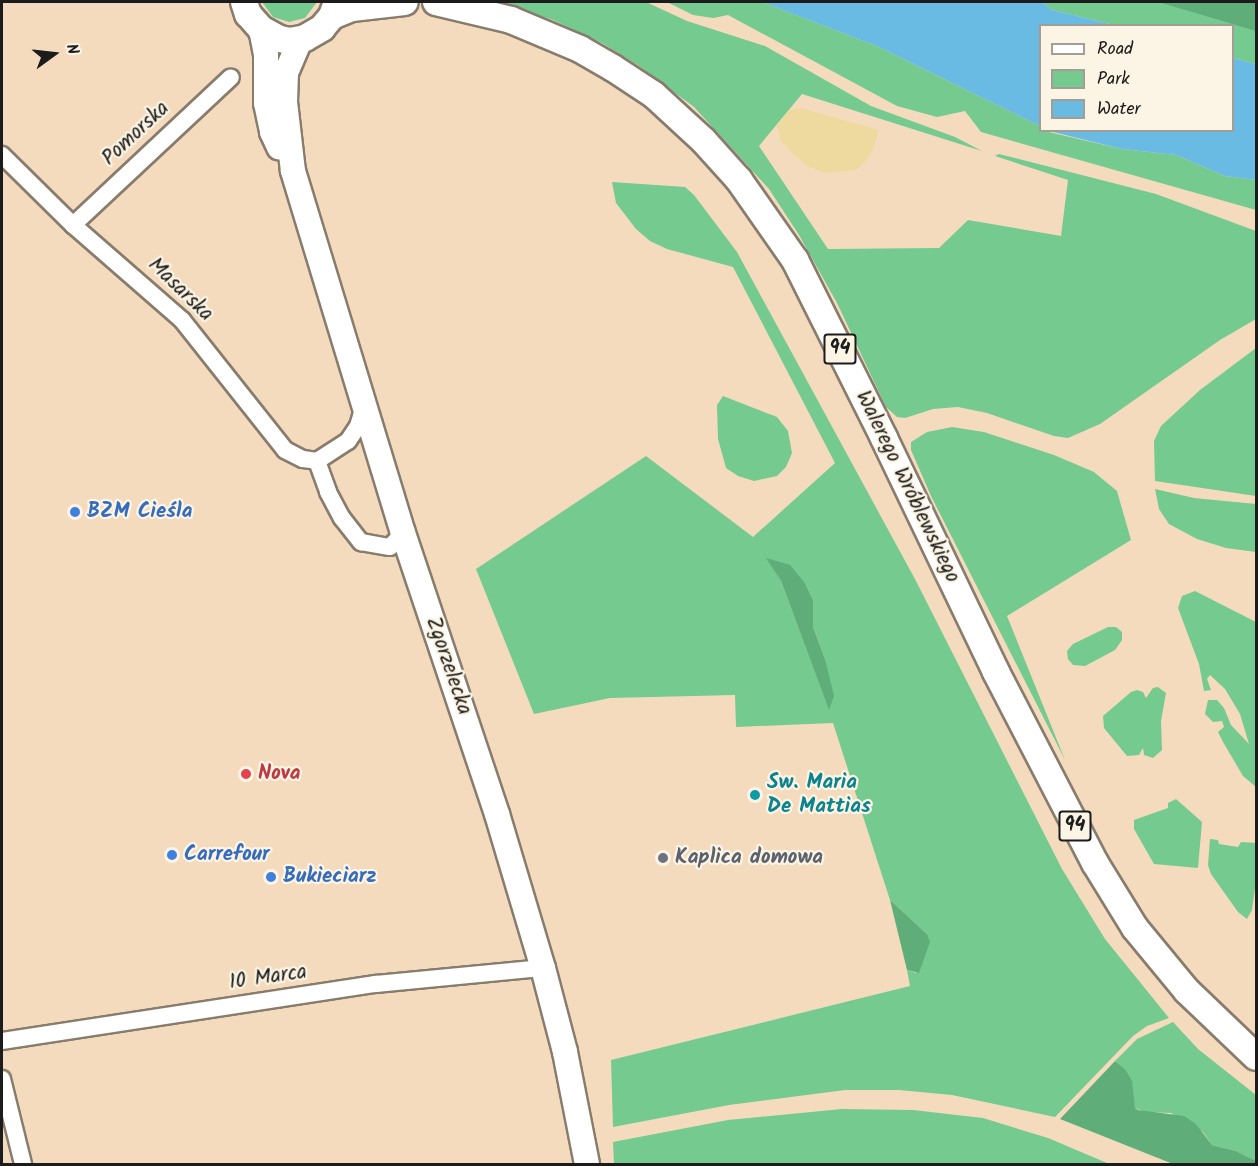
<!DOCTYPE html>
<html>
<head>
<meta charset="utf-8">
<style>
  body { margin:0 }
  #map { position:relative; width:1258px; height:1166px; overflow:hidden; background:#f5dbbe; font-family:Kalam,sans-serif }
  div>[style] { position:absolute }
  .green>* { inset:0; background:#74ca8f }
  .forest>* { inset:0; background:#5fae7a }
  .sand>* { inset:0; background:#eeda9e }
  .water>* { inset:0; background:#69bbe4 }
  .roads { filter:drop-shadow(2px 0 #887c6d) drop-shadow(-2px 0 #887c6d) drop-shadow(0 2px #887c6d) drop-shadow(0 -2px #887c6d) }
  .street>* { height:16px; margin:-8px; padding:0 8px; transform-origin:8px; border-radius:8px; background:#fff }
  .secondary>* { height:24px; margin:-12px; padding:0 12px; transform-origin:12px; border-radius:12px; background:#fff }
  .primary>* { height:26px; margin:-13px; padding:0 13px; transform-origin:13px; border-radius:13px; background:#fff }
  .dots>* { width:16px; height:16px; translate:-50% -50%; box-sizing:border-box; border:3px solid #fcf5e5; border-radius:50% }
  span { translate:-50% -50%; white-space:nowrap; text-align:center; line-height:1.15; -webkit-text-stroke:4.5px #fcf5e5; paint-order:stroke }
  .shield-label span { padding:2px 4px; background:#fcf5e5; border:2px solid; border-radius:4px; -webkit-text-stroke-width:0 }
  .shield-label { font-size:20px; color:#1c1c1c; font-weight:700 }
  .street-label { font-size:21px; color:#1c1c1c }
  .shop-label { font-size:21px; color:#366cbe; font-weight:700 }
  .left { translate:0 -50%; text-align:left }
  .health-label { font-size:21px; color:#be3a42; font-weight:700 }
  .culture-label { font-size:21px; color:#0d838f; font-weight:700 }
  .worship-label { font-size:21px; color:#5b616d; font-weight:700 }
  .frame { position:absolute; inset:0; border:3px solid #1c1c1c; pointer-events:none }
  .legend { position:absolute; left:1039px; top:24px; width:195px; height:108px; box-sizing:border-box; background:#fcf5e5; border:2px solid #a29e95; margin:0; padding:8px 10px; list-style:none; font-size:18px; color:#1c1c1c }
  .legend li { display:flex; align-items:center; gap:12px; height:30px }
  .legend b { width:30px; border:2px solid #a29e95 }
  .north { position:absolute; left:24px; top:24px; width:60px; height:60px; -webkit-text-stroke:4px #fcf5e5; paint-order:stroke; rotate:75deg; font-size:16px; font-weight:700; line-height:24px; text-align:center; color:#1c1c1c }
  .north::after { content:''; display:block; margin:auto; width:21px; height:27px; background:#1c1c1c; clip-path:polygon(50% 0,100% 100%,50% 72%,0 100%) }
</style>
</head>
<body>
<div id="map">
  <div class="green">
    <div style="clip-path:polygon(262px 2px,317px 2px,305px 18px,289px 22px,273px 17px)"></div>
    <div style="clip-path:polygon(498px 2px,646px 2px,687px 21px,765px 46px,871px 106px,955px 137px,982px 151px,802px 94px,759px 146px,828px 249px,939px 248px,968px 220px,1061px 236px,1068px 180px,995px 156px,999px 154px,1156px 194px,1256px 231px,1256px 319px,1220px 340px,1100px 424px,1068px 438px,1054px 436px,987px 413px,958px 407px,933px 409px,905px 418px,897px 417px,886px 407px,837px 303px,799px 235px,769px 189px,694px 107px,639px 66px,602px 43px,553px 20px)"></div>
    <div style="clip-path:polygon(667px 2px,762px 2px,879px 47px,1040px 126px,1040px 130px,1122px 149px,1176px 155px,1225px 176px,1256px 180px,1256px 210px,981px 132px,965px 111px,937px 117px,897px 106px,728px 15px,713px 18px,693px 15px)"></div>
    <div style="clip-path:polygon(1042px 2px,1256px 2px,1256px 64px,1233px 58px,1232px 26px,1114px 25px,1052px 10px)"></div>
    <div style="clip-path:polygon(evenodd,612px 182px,685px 187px,694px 195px,737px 252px,916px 581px,1062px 869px,1105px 939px,1169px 1018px,1147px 1026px,1133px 1036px,1055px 1117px,952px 1095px,899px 1090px,845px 1090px,729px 1105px,613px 1127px,611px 1060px,910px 986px,907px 970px,916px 973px,927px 934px,890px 900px,833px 723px,736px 727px,735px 695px,610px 698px,534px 714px,476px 569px,646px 456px,753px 537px,835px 463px,733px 267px,667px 249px,650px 241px,636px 229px,616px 203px,612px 182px,767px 558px,805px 583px,813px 600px,813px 627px,825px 659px,829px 709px,781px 581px,767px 558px)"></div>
    <div style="clip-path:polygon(1256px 348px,1256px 496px,1155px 481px,1154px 441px,1161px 426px,1200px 390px)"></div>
    <div style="clip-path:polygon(723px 396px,777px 417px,788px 431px,792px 453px,786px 467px,777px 476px,754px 481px,738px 476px,726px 468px,718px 439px,717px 405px)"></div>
    <div style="clip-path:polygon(952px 427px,984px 432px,1054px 455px,1094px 472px,1117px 491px,1131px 540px,1007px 616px,1065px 760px,931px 496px,911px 450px,911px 442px,927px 432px)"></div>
    <div style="clip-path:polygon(1155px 489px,1194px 498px,1256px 504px,1256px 552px,1226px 548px,1197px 539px,1169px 524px,1159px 509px)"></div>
    <div style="clip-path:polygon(1195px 591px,1256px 622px,1256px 787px,1243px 776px,1223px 742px,1218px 732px,1224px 727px,1222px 721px,1213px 722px,1205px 714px,1208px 700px,1217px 700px,1224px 708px,1231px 725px,1249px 744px,1240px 714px,1225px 689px,1210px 675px,1207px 679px,1211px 690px,1204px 691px,1199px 664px,1178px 608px,1182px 596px)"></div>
    <div style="clip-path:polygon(1108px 627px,1116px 627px,1122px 632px,1122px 640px,1115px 650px,1085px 666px,1073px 665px,1068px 659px,1067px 651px,1073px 644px)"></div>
    <div style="clip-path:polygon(1158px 687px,1166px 693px,1161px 721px,1162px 750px,1153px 758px,1144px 755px,1143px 748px,1139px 755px,1127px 756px,1104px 728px,1103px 716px,1131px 692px,1137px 690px,1143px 692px,1146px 698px,1153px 688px)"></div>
    <div style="clip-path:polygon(1176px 799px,1202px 822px,1198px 868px,1154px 864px,1134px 829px,1134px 820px,1168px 808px,1168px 803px)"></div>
    <div style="clip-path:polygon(1210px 839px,1218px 840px,1219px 844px,1238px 847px,1241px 842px,1256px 843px,1256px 881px,1252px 910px,1247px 919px,1238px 912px,1211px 874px,1208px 865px)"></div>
    <div style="clip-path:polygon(1173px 1022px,1198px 1049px,1256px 1095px,1256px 1161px,1236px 1151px,1212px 1145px,1203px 1132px,1171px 1113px,1145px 1112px,1135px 1108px,1125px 1069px,1115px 1061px,1137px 1039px)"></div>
    <div style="clip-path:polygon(842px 1109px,913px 1110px,983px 1118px,1048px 1138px,1107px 1163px,614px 1164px,613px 1142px,728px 1120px)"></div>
  </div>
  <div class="forest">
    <div style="clip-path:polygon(1147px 2px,1256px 2px,1256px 31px,1162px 3px)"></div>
    <div style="clip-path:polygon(766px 558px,790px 565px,805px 583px,813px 600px,813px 627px,825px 659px,834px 696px,829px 710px,781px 581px)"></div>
    <div style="clip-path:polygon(890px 900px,927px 934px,930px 942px,919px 973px,907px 970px)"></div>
    <div style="clip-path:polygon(1115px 1061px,1125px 1069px,1132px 1081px,1135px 1108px,1138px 1110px,1184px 1116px,1196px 1124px,1212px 1145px,1236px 1151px,1256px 1161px,1256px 1164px,1173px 1164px,1060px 1119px)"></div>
  </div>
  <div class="sand">
    <div style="clip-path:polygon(801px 108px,879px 130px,873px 150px,865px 162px,856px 170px,826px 173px,809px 167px,795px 156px,781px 141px,777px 125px,789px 110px)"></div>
  </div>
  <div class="water">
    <div style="clip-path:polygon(762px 2px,1042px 2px,1052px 10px,1114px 25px,1040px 26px,1040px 126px,879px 47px)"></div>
    <div style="clip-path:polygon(1233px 58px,1256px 64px,1256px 180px,1225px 176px,1176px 155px,1122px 149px,1049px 131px,1232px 130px)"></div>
  </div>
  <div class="roads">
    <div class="street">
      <div style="left:2px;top:155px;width:100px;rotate:44.6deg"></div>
      <div style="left:73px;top:225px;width:145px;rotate:41.1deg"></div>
      <div style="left:182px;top:320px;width:166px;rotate:51.6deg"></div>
      <div style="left:285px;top:450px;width:20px;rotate:27deg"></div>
      <div style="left:303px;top:459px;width:14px;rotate:8deg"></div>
      <div style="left:317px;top:461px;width:33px;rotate:70deg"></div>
      <div style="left:328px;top:492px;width:30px;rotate:62deg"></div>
      <div style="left:342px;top:518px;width:31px;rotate:52deg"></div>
      <div style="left:361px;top:542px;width:29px;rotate:10deg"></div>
      <div style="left:390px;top:547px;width:19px;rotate:-47deg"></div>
      <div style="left:73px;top:225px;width:216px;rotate:-43.1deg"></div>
      <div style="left:317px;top:461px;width:37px;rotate:-33deg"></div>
      <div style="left:348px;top:441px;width:18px;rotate:-56deg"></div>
      <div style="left:358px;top:426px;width:21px;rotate:-73deg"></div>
      <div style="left:2px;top:1041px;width:378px;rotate:-8.7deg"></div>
      <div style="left:376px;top:984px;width:168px;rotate:-5.5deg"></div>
      <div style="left:2px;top:1079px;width:88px;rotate:76.1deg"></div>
    </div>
    <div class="secondary">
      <div style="left:261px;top:29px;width:25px;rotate:79deg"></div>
      <div style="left:266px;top:54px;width:49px;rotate:90deg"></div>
      <div style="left:266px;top:103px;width:30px;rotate:78deg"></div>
      <div style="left:272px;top:132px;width:17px;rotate:65deg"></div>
      <div style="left:300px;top:40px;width:36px;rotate:113deg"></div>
      <div style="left:286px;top:73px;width:29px;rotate:92deg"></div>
      <div style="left:285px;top:102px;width:69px;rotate:83.4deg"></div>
      <div style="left:293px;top:171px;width:378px;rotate:73.1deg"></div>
      <div style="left:403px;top:533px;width:296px;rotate:71.5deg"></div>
      <div style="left:497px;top:814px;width:161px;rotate:73.4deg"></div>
      <div style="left:543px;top:968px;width:87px;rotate:75.3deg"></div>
      <div style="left:565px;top:1052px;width:114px;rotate:78.9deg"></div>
    </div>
    <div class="primary">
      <div style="left:244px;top:2px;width:13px;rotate:72deg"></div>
      <div style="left:248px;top:14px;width:20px;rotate:49deg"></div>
      <div style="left:261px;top:29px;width:21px;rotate:28deg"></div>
      <div style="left:280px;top:39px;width:10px;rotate:11deg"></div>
      <div style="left:290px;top:41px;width:15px;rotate:-11deg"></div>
      <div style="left:305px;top:38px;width:20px;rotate:-30deg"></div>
      <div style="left:322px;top:28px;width:16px;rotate:-50deg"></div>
      <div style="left:332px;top:16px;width:15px;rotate:-70deg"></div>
      <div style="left:436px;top:2px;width:77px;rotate:13.5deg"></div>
      <div style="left:511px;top:20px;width:75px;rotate:22.8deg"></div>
      <div style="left:580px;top:49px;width:38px;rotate:30deg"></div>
      <div style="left:613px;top:68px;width:49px;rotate:33.4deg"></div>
      <div style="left:654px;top:95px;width:67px;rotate:42.6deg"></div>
      <div style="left:703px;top:140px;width:54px;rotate:48deg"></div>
      <div style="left:739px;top:180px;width:98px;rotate:55deg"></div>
      <div style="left:795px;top:260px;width:199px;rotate:63.4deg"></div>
      <div style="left:884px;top:438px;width:259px;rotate:64.4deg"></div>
      <div style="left:996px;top:672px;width:215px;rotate:62.6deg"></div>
      <div style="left:1095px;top:863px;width:76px;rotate:58.4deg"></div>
      <div style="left:1135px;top:928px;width:82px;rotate:50.5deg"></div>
      <div style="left:1187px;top:991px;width:95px;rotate:43.7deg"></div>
      <div style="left:332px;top:16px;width:22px;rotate:-22deg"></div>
      <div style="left:352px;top:8px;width:53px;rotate:-6.5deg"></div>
    </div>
  </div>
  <div class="dots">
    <div style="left:75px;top:512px;background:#3f7fe0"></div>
    <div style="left:246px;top:774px;background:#e0444e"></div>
    <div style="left:755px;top:795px;background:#0f9aa8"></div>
    <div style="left:172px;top:855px;background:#3f7fe0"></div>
    <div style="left:663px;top:858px;background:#6b7280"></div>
    <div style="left:271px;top:877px;background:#3f7fe0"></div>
  </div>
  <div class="shield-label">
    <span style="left:840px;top:349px">94</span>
    <span style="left:1075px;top:826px">94</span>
  </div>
  <div class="street-label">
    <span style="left:136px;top:134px;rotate:-43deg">Pomorska</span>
    <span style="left:180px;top:290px;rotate:44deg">Masarska</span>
    <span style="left:907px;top:487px;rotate:64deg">Walerego Wróblewskiego</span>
    <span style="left:448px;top:666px;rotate:71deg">Zgorzelecka</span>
    <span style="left:268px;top:978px;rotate:-8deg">10 Marca</span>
  </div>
  <div class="shop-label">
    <span class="left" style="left:87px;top:512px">BZM Cieśla</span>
    <span class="left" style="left:184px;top:855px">Carrefour</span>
    <span class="left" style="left:283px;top:877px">Bukieciarz</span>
  </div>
  <div class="health-label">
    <span class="left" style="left:258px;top:774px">Nova</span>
  </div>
  <div class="culture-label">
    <span class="left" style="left:767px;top:795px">Sw. Maria<br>De Mattias</span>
  </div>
  <div class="worship-label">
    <span class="left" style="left:675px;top:858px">Kaplica domowa</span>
  </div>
  <div class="frame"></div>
  <ul class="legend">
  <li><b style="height:8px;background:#fff"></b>Road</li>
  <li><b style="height:16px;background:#74ca8f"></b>Park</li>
  <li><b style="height:16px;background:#69bbe4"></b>Water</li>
  </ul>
  <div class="north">N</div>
</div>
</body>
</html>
